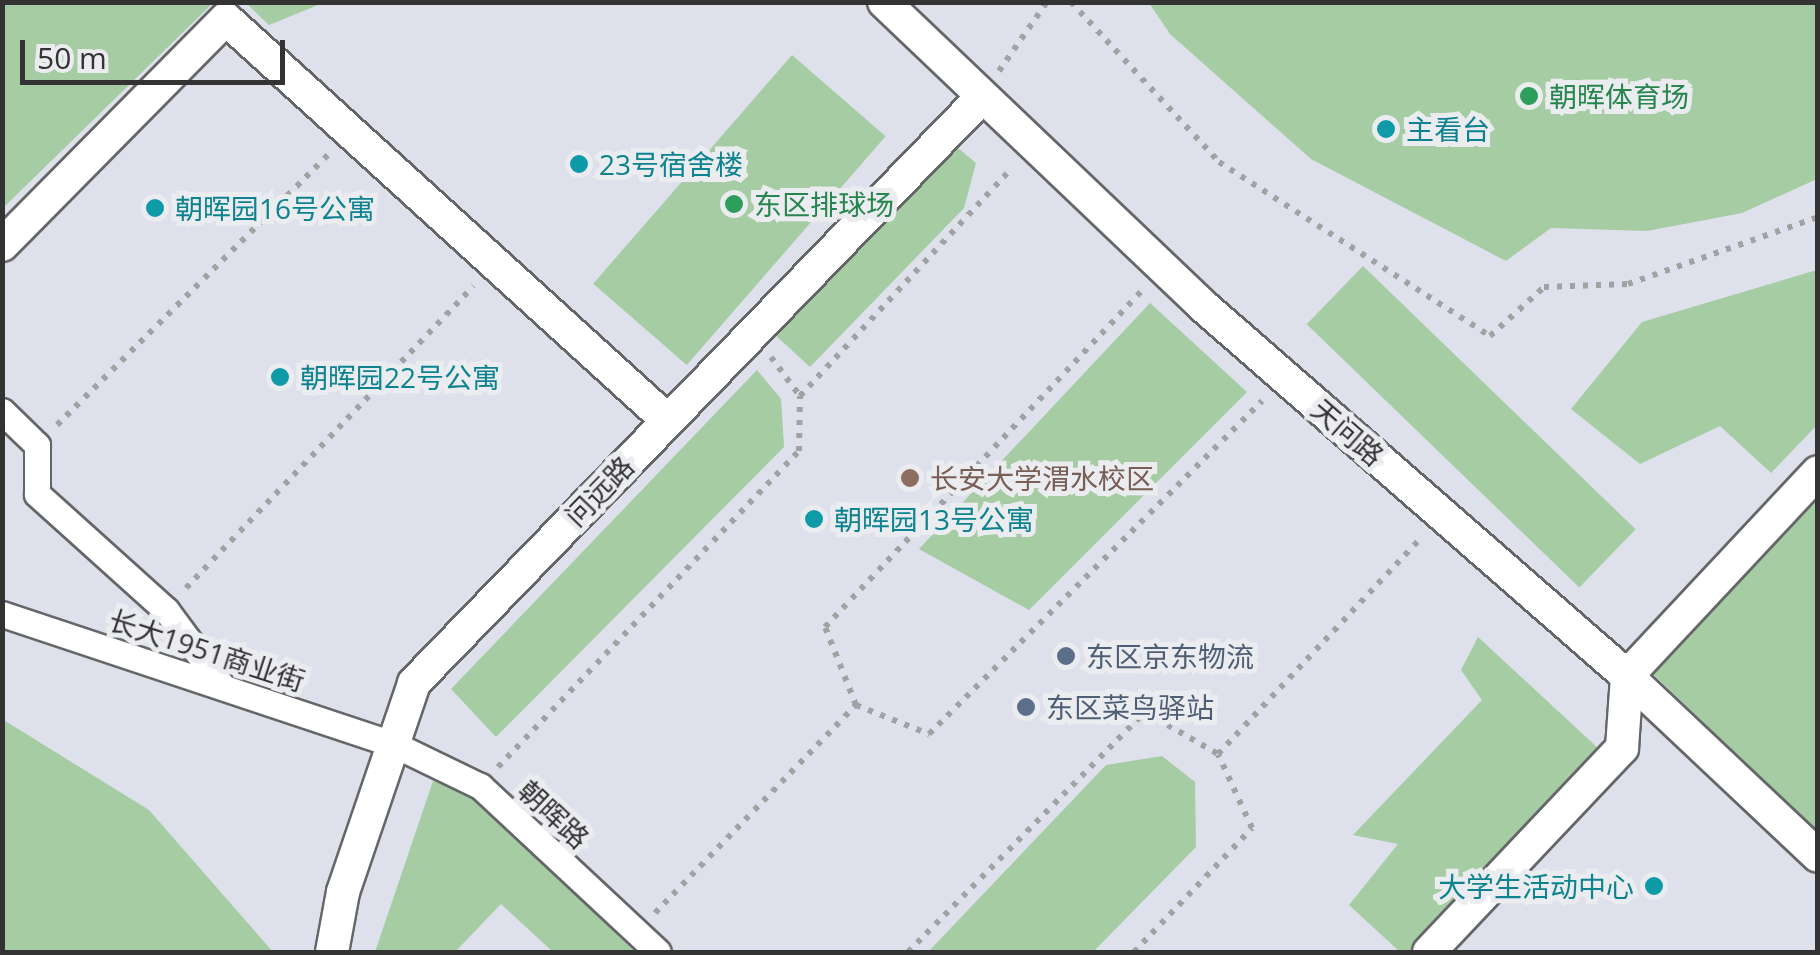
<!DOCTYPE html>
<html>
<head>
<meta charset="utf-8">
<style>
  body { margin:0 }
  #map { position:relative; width:1820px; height:955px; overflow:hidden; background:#ebecef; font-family:"Open Sans","Noto Sans SC",sans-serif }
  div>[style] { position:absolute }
  .built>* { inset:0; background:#dee1eb; transform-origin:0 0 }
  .green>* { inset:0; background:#a5cca3; transform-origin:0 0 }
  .path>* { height:6px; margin-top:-3px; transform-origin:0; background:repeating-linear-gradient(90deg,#a1a2a4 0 5px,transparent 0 13px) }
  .roads { filter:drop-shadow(2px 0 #656668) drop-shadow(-2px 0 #656668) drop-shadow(0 2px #656668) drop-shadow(0 -2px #656668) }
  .pedestrian>* { height:25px; margin:-12.5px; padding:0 12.5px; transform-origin:12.5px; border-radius:12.5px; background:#fff }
  .minor>* { height:32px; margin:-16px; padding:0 16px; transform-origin:16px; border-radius:16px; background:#fff }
  .dots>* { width:28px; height:28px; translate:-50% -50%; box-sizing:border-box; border:5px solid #ebecef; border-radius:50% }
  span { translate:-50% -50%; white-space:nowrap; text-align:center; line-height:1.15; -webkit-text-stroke:10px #ebecef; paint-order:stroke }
  .leisure-label { font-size:28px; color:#27864d }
  .left { translate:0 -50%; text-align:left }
  .culture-label { font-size:28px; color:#0d838f }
  .right { translate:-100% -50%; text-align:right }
  .street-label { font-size:28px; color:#333334 }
  .education-label { font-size:28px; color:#785e54 }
  .service-label { font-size:28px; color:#4e5e75 }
  .frame { position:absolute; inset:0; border:5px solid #333334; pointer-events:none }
  .scale { position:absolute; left:20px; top:40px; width:265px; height:45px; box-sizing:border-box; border:5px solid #333334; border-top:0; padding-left:12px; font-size:30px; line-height:35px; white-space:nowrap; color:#333334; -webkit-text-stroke:8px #ebecef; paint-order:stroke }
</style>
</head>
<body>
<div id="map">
  <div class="built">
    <div style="left:3px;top:3px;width:1814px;height:949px"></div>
  </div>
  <div class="green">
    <div style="clip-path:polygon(3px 2px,213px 2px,213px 3px,3px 208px)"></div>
    <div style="clip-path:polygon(246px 3px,323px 3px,269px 25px)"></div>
    <div style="clip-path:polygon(1149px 3px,1817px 3px,1817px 179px,1742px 213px,1647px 231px,1551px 228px,1506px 261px,1311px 159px,1170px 34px)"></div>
    <div style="left:792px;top:55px;width:124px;height:303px;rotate:41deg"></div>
    <div style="clip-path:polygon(958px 148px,976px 163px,964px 208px,810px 367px,773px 333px)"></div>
    <div style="left:1363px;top:266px;width:379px;height:81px;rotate:44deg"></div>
    <div style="clip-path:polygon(1817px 270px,1817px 425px,1771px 473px,1720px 426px,1640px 464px,1571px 409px,1642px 322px)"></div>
    <div style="clip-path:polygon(1150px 303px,1247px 392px,1029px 610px,919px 549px)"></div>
    <div style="clip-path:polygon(757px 370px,781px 399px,784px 447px,496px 737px,451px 689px)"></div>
    <div style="clip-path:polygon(1817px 492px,1817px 832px,1648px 669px)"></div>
    <div style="clip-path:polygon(1478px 637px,1600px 750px,1412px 952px,1400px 952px,1349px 905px,1398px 844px,1353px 835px,1482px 700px,1461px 670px)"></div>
    <div style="clip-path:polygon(2px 719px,149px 810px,273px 952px,3px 952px)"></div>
    <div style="clip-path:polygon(1162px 756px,1195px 782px,1196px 847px,1093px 952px,928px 952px,1106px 765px)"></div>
    <div style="clip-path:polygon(433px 781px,470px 793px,635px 952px,553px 952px,501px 904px,455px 952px,375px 952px)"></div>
  </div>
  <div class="path">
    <div style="left:1071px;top:2px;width:218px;rotate:47.2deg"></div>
    <div style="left:1219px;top:162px;width:322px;rotate:32.7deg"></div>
    <div style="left:1490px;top:336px;width:73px;rotate:-42.2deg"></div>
    <div style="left:1544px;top:287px;width:84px;rotate:-2deg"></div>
    <div style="left:1628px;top:284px;width:201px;rotate:-19.4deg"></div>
    <div style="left:999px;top:71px;width:84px;rotate:-55.2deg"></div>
    <div style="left:771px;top:357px;width:49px;rotate:53.4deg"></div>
    <div style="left:57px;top:425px;width:383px;rotate:-44.9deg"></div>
    <div style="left:186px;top:588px;width:417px;rotate:-46.4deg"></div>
    <div style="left:856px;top:705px;width:79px;rotate:21.7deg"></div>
    <div style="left:929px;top:734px;width:471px;rotate:-45deg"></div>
    <div style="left:498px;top:767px;width:436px;rotate:-46.4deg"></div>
    <div style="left:799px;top:451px;width:55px;rotate:-89deg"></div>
    <div style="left:800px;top:396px;width:311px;rotate:-47.1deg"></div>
    <div style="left:655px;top:913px;width:289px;rotate:-46deg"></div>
    <div style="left:856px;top:705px;width:84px;rotate:-111.7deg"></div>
    <div style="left:825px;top:627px;width:463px;rotate:-46.7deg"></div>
    <div style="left:908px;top:952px;width:337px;rotate:-45.4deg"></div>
    <div style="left:1145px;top:712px;width:84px;rotate:29.9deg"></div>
    <div style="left:1218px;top:754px;width:296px;rotate:-46.8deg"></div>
    <div style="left:1134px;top:952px;width:171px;rotate:-46.4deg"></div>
    <div style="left:1252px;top:828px;width:81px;rotate:-114.7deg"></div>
  </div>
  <div class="roads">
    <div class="pedestrian">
      <div style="left:2px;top:411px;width:49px;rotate:44.2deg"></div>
      <div style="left:37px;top:445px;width:49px;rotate:90deg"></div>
      <div style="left:37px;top:494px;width:173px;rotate:42deg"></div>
      <div style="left:166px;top:610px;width:91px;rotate:53.5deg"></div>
      <div style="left:2px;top:614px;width:412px;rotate:18.4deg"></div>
      <div style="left:393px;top:744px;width:97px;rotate:25.8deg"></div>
      <div style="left:480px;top:786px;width:243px;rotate:43deg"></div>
    </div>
    <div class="minor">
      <div style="left:884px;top:2px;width:439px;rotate:43.6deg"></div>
      <div style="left:1202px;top:305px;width:564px;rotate:41.12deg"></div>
      <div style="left:1627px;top:676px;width:262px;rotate:43.3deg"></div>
      <div style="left:2px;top:245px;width:318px;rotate:-45.3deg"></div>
      <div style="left:226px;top:19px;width:596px;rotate:42.28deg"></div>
      <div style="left:332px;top:952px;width:61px;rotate:-79.6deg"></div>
      <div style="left:343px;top:892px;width:221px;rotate:-71.2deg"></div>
      <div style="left:414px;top:683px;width:816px;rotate:-45.89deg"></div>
      <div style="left:1429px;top:952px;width:281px;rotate:-46.6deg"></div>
      <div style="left:1622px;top:748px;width:72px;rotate:-86deg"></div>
      <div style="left:1627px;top:676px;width:279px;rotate:-46.9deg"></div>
    </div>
  </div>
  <div class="dots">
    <div style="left:1529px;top:96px;background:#2e9e5b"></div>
    <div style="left:1386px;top:129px;background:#0f9aa8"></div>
    <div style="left:579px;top:164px;background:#0f9aa8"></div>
    <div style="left:734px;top:204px;background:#2e9e5b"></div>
    <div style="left:155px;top:208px;background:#0f9aa8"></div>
    <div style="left:280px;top:377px;background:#0f9aa8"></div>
    <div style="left:910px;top:478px;background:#8d6e63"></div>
    <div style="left:814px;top:519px;background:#0f9aa8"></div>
    <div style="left:1066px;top:656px;background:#5c6f8a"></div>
    <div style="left:1026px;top:707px;background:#5c6f8a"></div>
    <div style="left:1654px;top:886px;background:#0f9aa8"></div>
  </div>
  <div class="leisure-label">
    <span class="left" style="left:1549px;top:96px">朝晖体育场</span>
    <span class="left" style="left:754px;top:204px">东区排球场</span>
  </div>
  <div class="culture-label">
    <span class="left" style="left:1406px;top:129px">主看台</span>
    <span class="left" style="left:599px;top:164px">23号宿舍楼</span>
    <span class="left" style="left:175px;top:208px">朝晖园16号公寓</span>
    <span class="left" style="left:300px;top:377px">朝晖园22号公寓</span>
    <span class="left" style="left:834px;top:519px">朝晖园13号公寓</span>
    <span class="right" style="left:1634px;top:886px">大学生活动中心</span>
  </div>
  <div class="street-label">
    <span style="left:1348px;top:432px;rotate:41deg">天问路</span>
    <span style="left:599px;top:491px;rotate:-46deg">问远路</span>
    <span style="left:207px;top:650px;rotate:18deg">长大1951商业街</span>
    <span style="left:554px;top:814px;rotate:43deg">朝晖路</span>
  </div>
  <div class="education-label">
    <span class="left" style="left:930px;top:478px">长安大学渭水校区</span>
  </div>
  <div class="service-label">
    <span class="left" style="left:1086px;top:656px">东区京东物流</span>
    <span class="left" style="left:1046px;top:707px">东区菜鸟驿站</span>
  </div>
  <div class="frame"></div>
  <div class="scale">50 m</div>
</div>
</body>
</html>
